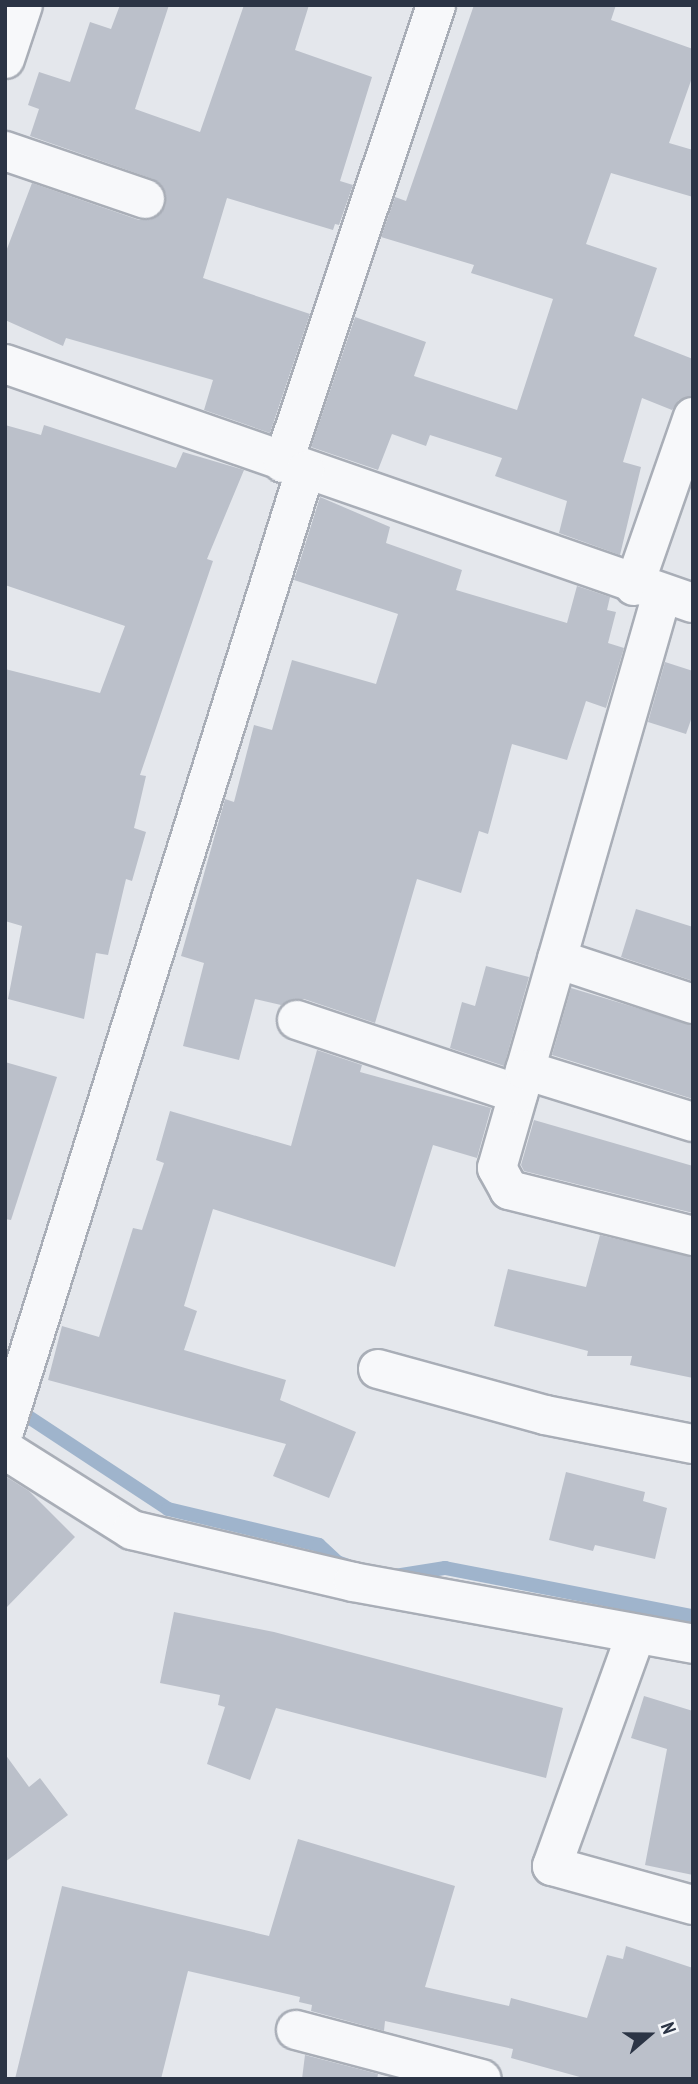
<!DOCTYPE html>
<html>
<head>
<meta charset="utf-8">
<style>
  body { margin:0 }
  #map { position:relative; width:698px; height:2084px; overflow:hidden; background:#e4e7ec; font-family:"PT Sans Narrow",sans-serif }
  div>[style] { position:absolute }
  .stream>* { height:14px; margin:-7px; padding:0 7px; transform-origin:7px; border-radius:7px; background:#9fb4cc }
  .building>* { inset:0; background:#bbc0ca }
  .roads { filter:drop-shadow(2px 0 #a9aeb7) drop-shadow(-2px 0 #a9aeb7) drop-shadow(0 2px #a9aeb7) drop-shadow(0 -2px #a9aeb7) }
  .minor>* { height:38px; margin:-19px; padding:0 19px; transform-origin:19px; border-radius:19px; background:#f7f8fa }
  .tertiary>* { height:38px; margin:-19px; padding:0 19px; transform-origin:19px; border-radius:19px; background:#f7f8fa }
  span { translate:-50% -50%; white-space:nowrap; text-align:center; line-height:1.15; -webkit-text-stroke:5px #f4f6f9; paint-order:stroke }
  .frame { position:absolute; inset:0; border:7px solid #2b3445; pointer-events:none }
  .north { position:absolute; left:614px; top:2000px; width:70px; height:70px; -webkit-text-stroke:5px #f4f6f9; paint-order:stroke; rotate:70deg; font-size:19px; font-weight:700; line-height:28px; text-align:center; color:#2b3445 }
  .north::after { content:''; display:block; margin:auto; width:24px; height:32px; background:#2b3445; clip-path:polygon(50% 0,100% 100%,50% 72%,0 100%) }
</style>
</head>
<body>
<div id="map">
  <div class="stream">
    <div style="left:15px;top:1408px;width:183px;rotate:33.4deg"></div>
    <div style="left:168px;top:1509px;width:155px;rotate:13.4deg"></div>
    <div style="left:319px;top:1545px;width:25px;rotate:43deg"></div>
    <div style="left:337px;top:1562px;width:12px;rotate:20deg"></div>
    <div style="left:395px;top:1576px;width:51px;rotate:-9.1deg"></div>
    <div style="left:445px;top:1568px;width:253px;rotate:11deg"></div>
  </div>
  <div class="building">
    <div style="clip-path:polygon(120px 5px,169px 5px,135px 109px,200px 132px,244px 5px,309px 5px,295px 50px,372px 77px,340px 181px,353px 185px,339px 225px,335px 224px,333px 230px,227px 198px,203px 278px,310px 314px,270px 433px,204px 410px,213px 380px,66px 338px,63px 346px,5px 320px,5px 254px,32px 183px,139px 220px,150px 220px,165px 207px,166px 194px,153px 179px,30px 136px,39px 109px,28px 105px,39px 72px,70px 82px,90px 22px,111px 29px)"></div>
    <div style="clip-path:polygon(474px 5px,616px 5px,611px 20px,693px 49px,693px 75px,669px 143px,693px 150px,693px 197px,611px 173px,586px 244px,657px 268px,634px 336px,693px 359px,693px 396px,679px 400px,672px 410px,642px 398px,623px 462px,641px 467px,620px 555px,559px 533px,567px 501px,495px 476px,502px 458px,430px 435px,426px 446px,392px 434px,378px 470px,311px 447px,355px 317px,426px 342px,414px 376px,517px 410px,553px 299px,471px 273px,474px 265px,381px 237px,395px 197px,406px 201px)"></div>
    <div style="clip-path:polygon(5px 425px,41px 435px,44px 425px,176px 468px,183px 452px,244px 470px,207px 559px,213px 561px,140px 775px,146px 776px,134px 828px,146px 832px,132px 881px,126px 879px,108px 955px,96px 953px,84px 1019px,8px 999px,22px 926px,5px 921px,5px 669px,100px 693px,125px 626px,5px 585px)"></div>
    <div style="clip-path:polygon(320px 497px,390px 527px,386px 543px,462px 570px,456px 590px,567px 623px,577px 586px,610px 597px,607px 610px,616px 612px,608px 643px,624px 648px,606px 708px,586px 701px,567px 760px,512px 744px,488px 834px,479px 831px,461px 893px,417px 879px,375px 1023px,304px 999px,281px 1005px,255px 999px,239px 1060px,183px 1046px,204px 963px,181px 956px,225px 799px,234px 802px,254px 725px,272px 730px,292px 660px,376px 684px,398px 614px,294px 580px)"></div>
    <div style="clip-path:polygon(665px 662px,693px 671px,693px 714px,686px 734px,648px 722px)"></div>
    <div style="clip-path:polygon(636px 909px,693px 927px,693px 981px,621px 957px)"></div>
    <div style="clip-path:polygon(486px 966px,529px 977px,504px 1066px,450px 1048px,462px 1002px,475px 1006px)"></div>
    <div style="clip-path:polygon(571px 988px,693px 1025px,693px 1099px,552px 1055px)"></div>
    <div style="clip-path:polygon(317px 1050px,362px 1065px,360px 1072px,491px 1108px,477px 1158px,433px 1145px,395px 1267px,213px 1209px,184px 1306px,197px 1311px,184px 1350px,286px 1380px,280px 1400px,356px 1432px,329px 1498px,273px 1476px,286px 1444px,48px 1380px,62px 1326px,99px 1337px,133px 1228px,142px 1230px,164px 1163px,156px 1160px,170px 1111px,291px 1146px)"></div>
    <div style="clip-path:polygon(5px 1062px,57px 1077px,11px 1220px,5px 1219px)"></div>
    <div style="clip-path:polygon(534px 1120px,693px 1166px,693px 1213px,524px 1171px,521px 1165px)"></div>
    <div style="clip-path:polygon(600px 1235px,693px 1257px,693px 1378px,630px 1365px,632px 1356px,587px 1356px,588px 1351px,494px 1326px,508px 1269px,586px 1287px)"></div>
    <div style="clip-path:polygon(566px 1472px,645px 1492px,643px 1501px,667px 1508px,655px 1559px,595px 1545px,593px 1551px,549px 1540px)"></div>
    <div style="clip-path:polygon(5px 1476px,29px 1491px,75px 1537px,5px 1609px)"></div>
    <div style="clip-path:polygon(174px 1612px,274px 1632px,563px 1708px,546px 1778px,276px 1708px,250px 1780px,207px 1764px,225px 1707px,218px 1705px,220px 1695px,160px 1683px)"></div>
    <div style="clip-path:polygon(644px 1696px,693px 1711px,693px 1875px,645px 1865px,667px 1749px,631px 1738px)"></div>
    <div style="clip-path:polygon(5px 1754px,29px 1787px,40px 1778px,68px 1815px,5px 1862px)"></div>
    <div style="clip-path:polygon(298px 1839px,455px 1886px,425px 1987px,509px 2006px,511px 1998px,587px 2018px,607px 1955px,623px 1959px,626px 1946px,693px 1968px,693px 2079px,587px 2079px,511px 2058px,513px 2049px,385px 2021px,384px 2031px,311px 2011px,312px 2005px,299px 2002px,300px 1997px,188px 1971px,161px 2079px,15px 2079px,62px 1886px,269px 1936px)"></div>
    <div style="clip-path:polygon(305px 2055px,378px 2074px,377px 2079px,302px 2079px)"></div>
  </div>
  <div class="roads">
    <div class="minor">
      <div style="left:5px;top:151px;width:148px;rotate:18.9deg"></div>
      <div style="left:5px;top:364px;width:728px;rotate:19.16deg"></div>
      <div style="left:283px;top:463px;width:483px;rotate:-71.5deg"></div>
      <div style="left:634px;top:586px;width:179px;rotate:-70.8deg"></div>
      <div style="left:662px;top:594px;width:597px;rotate:106.04deg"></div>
      <div style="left:497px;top:1168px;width:25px;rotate:61deg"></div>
      <div style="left:509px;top:1190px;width:190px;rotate:14deg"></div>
      <div style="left:557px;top:959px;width:143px;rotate:18.3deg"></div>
      <div style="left:297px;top:1020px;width:233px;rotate:18.5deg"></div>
      <div style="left:525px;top:1070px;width:176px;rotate:17.2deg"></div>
      <div style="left:378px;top:1369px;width:173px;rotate:15.4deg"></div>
      <div style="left:545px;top:1415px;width:151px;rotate:11.1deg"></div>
      <div style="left:5px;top:1429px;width:1004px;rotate:-72.61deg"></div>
      <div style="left:5px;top:1450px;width:150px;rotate:32.2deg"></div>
      <div style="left:132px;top:1530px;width:227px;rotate:13.2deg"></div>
      <div style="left:353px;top:1582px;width:346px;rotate:10.3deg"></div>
      <div style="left:636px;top:1634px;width:247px;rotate:109.9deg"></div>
      <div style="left:552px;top:1866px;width:146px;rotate:15.5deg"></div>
      <div style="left:296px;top:2030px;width:192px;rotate:14.8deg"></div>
    </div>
    <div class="tertiary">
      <div style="left:5px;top:59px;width:57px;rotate:-71.6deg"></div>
    </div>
  </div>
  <div class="frame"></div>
  <div class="north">N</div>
</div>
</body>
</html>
